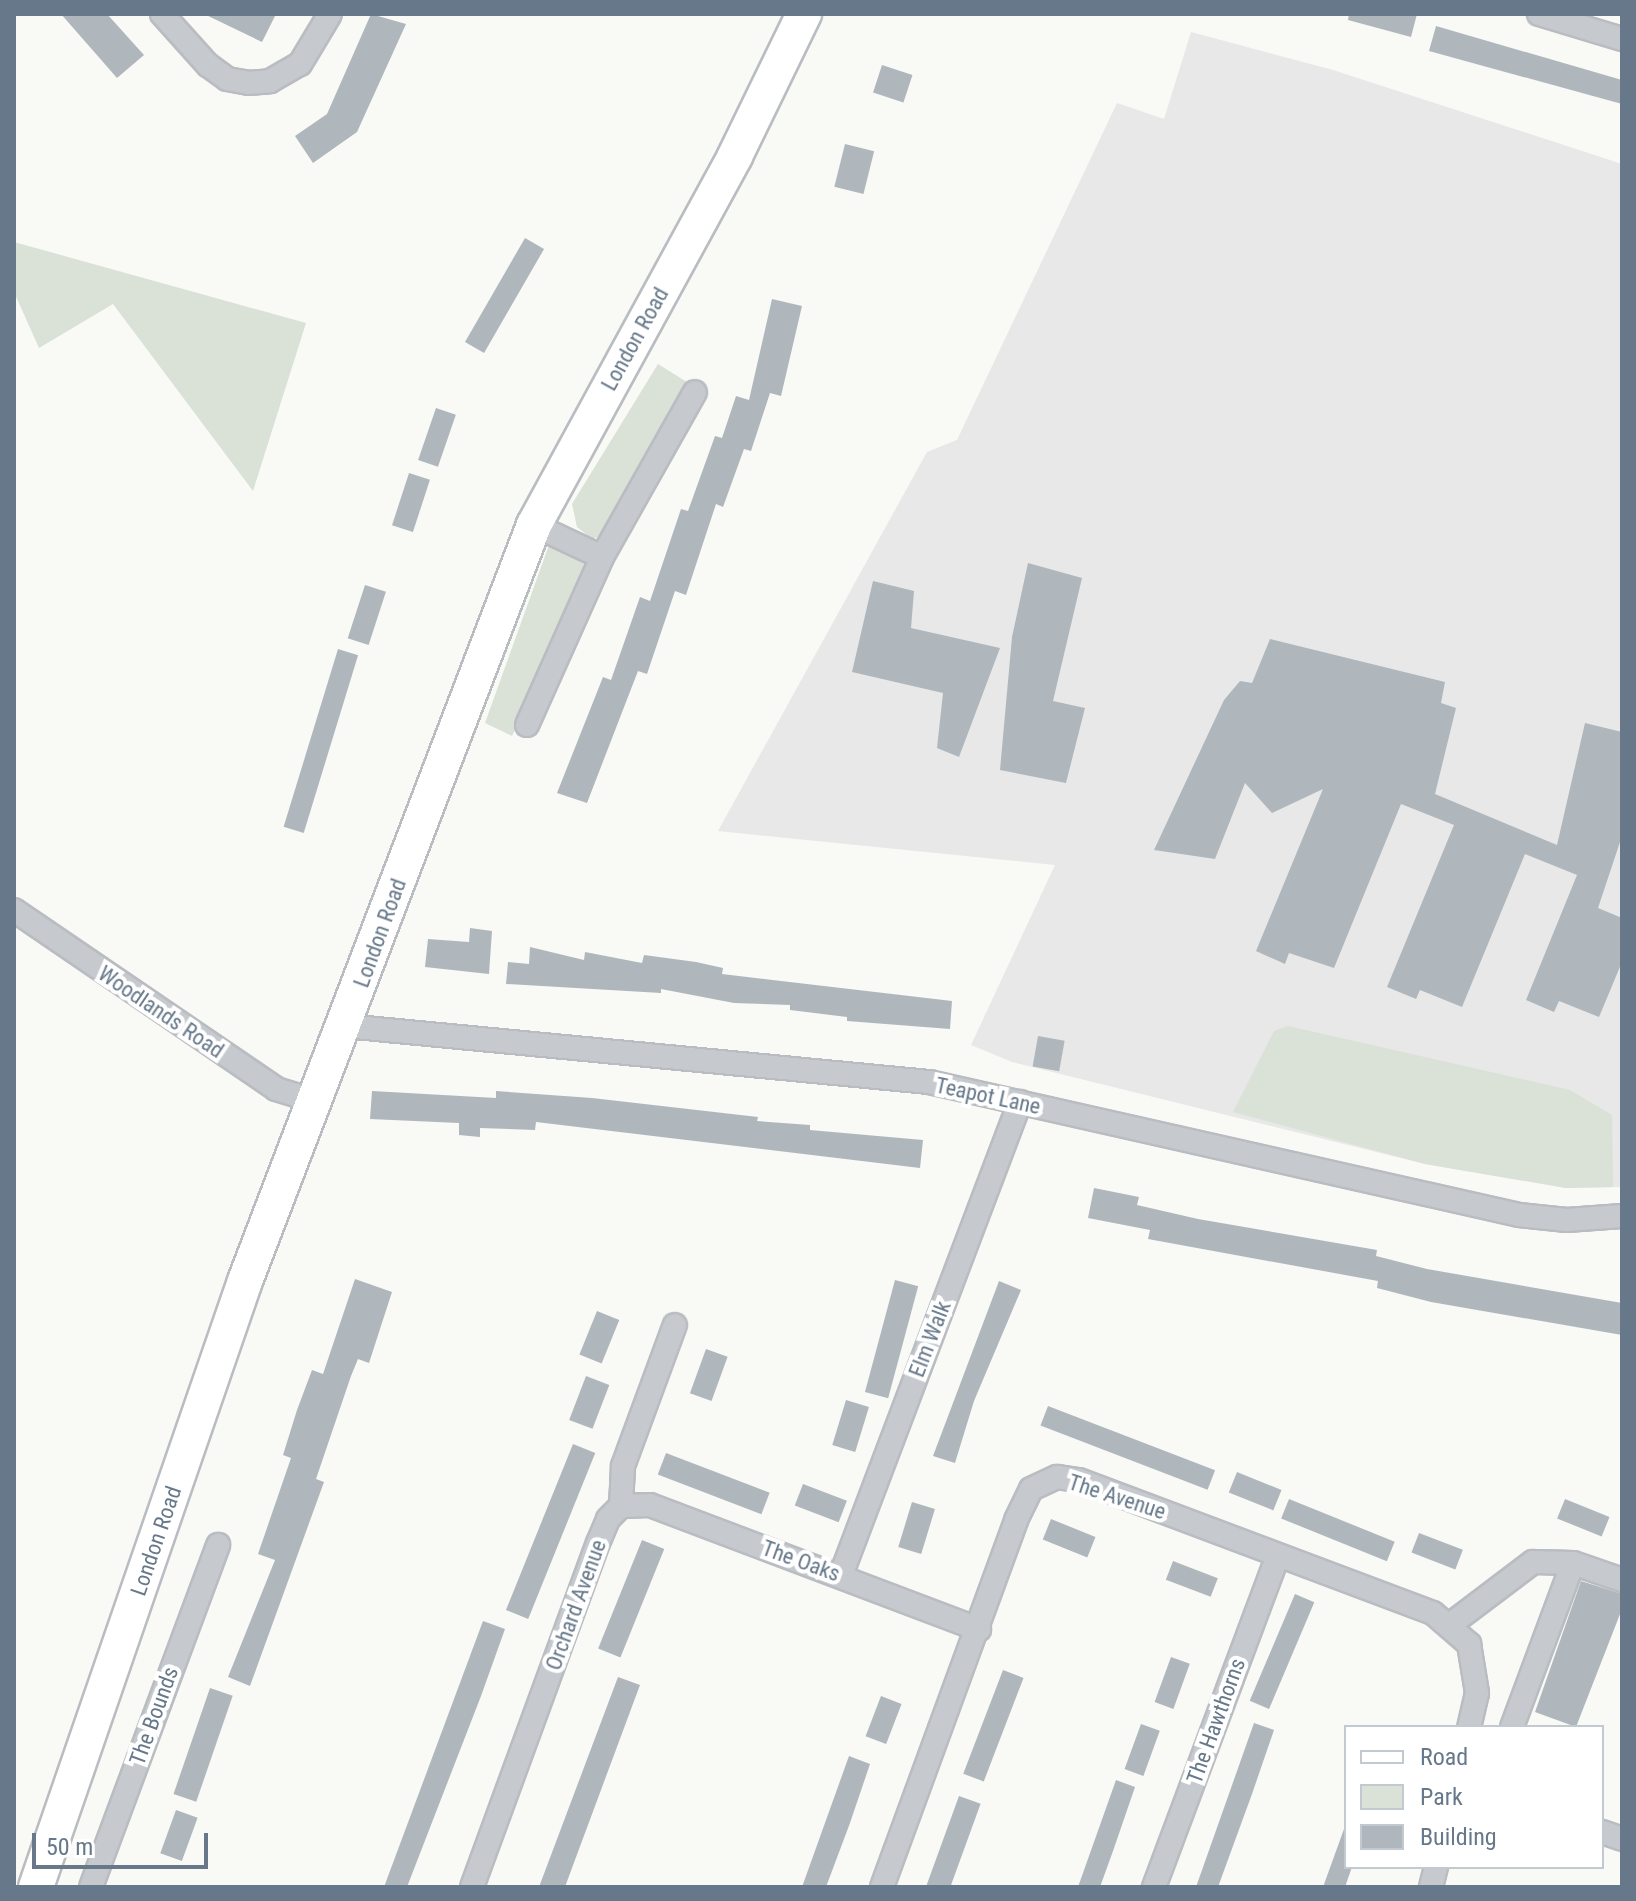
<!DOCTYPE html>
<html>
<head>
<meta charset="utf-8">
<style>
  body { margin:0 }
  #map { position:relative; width:1636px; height:1901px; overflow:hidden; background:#f9f9f6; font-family:"Roboto Condensed",sans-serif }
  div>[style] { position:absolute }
  .built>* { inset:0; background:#e7e8e7 }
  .green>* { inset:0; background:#dae1d7 }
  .building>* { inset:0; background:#afb7bd; transform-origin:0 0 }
  .roads { filter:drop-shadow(2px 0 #b9bdc1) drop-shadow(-2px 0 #b9bdc1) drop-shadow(0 2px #b9bdc1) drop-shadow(0 -2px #b9bdc1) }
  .minor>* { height:22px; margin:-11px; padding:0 11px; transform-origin:11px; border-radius:11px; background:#c6cace }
  .primary>* { height:34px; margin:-17px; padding:0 17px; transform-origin:17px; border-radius:17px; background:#fff }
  span { translate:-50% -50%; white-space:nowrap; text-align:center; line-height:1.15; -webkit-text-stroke:8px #fff; paint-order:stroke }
  .street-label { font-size:22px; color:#667889 }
  .frame { position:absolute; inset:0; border:16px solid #667889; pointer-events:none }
  .legend { position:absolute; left:1344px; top:1725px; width:260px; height:144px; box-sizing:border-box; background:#fff; border:2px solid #c2c9d0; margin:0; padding:10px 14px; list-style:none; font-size:24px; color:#667889 }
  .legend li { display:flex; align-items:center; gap:16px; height:40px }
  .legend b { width:40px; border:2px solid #c2c9d0 }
  .scale { position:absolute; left:32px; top:1833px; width:176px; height:36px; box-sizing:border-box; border:4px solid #667889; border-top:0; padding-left:10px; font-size:24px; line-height:28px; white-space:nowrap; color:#667889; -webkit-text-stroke:6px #fff; paint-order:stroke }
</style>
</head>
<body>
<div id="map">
  <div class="built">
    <div style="clip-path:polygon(1191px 32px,1333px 70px,1622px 164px,1622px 1187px,1566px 1188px,1425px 1164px,1012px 1062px,971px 1045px,1055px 865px,718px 831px,927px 452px,957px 440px,1117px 103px,1164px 119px)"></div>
  </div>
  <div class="green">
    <div style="clip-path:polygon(14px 242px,306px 323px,253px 491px,113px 304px,39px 348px,14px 292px)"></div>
    <div style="clip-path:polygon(658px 364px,690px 384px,608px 534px,592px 539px,577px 527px,572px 504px)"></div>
    <div style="clip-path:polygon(549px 545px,583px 559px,585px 575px,512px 736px,485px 723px)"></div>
    <div style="clip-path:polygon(1288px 1026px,1570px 1090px,1612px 1115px,1613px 1187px,1566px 1188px,1425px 1164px,1233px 1112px,1274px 1031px)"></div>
  </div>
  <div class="building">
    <div style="clip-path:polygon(61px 14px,107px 14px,144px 55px,117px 78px)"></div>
    <div style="clip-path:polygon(204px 14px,276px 14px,262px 42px)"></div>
    <div style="clip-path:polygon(371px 14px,406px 24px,357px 132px,313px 163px,295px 136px,327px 114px)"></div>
    <div style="clip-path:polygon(1349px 14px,1417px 14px,1411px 37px,1348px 20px)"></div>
    <div style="clip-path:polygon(1436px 26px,1622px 80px,1622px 104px,1429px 51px)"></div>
    <div style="left:882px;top:65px;width:32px;height:29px;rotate:18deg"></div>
    <div style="left:845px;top:144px;width:30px;height:44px;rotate:14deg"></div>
    <div style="left:525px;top:238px;width:22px;height:120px;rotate:30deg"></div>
    <div style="clip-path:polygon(772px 299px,802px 306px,781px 396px,770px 393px,751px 451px,744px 449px,723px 507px,716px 504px,686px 595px,675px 591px,647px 674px,638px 671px,587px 803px,557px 793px,603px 677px,611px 680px,640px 597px,650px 601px,681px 509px,688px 511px,715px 436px,722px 438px,736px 396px,749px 400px)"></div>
    <div style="left:436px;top:408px;width:21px;height:55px;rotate:19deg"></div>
    <div style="left:409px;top:473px;width:22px;height:55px;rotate:18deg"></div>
    <div style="clip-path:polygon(1028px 563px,1082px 578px,1053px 701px,1085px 708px,1066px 783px,1000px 770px,1012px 637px)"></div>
    <div style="clip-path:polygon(873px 581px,914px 591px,911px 628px,1000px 648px,959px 757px,937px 748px,943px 693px,852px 672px)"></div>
    <div style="left:365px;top:585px;width:22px;height:56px;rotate:18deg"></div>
    <div style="clip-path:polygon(1270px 639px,1445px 682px,1441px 703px,1456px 708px,1435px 794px,1557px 845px,1585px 723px,1622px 732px,1622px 836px,1598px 908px,1622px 918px,1622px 962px,1599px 1017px,1559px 1001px,1554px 1012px,1526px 1000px,1577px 875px,1525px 854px,1462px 1007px,1420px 990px,1416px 999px,1387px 987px,1454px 825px,1401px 804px,1334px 968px,1289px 953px,1285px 964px,1256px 951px,1323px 789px,1272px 813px,1245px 783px,1215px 859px,1154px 850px,1224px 700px,1240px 681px,1252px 683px)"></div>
    <div style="left:338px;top:649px;width:21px;height:186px;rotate:17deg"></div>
    <div style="clip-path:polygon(470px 928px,492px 931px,489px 974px,425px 967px,428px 939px,469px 942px)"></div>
    <div style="clip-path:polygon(530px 947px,584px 960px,585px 952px,642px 963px,644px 955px,696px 962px,723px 968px,722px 974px,952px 1001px,950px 1029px,847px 1021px,847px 1017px,790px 1010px,790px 1005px,734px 1003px,661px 989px,661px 993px,506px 984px,508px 962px,529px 964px)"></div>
    <div style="left:1038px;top:1036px;width:27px;height:31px;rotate:10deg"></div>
    <div style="clip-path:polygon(372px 1091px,496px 1098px,496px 1091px,592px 1098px,758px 1117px,757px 1121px,810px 1125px,810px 1130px,923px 1140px,920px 1168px,536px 1122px,535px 1130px,480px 1128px,480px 1137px,459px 1135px,459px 1123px,370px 1119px)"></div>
    <div style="clip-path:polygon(1094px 1188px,1139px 1197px,1137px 1205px,1198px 1219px,1377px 1250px,1376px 1256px,1427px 1269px,1622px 1303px,1622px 1335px,1431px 1302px,1377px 1288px,1378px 1281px,1148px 1239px,1150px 1230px,1088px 1218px)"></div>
    <div style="clip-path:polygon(355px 1279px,392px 1292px,369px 1363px,358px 1359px,351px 1376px,316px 1479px,324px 1482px,250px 1686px,228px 1677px,275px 1560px,258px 1554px,291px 1458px,283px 1455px,297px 1410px,312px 1370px,323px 1374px)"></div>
    <div style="left:895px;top:1280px;width:24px;height:116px;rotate:15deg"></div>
    <div style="clip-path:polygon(999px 1281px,1021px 1290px,974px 1401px,955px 1463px,933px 1456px)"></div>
    <div style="left:597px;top:1311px;width:24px;height:47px;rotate:22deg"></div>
    <div style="left:706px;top:1349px;width:23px;height:47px;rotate:20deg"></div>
    <div style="left:586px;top:1376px;width:25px;height:47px;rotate:21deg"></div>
    <div style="left:846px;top:1400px;width:24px;height:47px;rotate:17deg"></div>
    <div style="left:1048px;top:1406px;width:179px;height:21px;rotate:21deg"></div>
    <div style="left:573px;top:1444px;width:24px;height:179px;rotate:22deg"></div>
    <div style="left:666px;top:1453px;width:111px;height:23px;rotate:21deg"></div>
    <div style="left:1237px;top:1472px;width:48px;height:22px;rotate:22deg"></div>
    <div style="left:803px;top:1484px;width:47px;height:23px;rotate:21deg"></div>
    <div style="left:1289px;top:1499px;width:114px;height:21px;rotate:22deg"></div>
    <div style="left:1565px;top:1499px;width:48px;height:21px;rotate:22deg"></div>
    <div style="left:912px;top:1502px;width:24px;height:47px;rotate:17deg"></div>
    <div style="left:1051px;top:1519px;width:48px;height:22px;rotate:22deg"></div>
    <div style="left:1419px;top:1533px;width:47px;height:21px;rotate:21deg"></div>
    <div style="left:642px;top:1540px;width:24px;height:117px;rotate:22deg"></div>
    <div style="left:1173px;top:1561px;width:48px;height:20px;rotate:21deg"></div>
    <div style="clip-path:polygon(1581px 1581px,1622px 1594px,1622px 1609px,1576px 1727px,1535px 1712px)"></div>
    <div style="left:1295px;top:1594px;width:21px;height:116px;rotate:23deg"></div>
    <div style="clip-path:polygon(483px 1621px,505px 1629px,481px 1696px,407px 1887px,384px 1887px)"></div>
    <div style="left:1171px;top:1657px;width:20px;height:48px;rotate:20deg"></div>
    <div style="left:1003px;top:1670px;width:22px;height:111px;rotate:21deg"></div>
    <div style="clip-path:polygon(618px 1677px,640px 1685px,572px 1868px,565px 1887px,539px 1887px)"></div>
    <div style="left:210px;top:1688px;width:24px;height:112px;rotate:19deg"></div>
    <div style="left:881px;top:1696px;width:22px;height:43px;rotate:21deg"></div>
    <div style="clip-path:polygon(1254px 1723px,1274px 1730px,1252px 1794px,1218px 1887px,1196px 1887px)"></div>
    <div style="left:1141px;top:1724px;width:20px;height:48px;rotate:20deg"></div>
    <div style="clip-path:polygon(849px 1756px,870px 1764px,850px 1823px,826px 1887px,802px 1887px)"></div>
    <div style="clip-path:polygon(1116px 1780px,1135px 1787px,1113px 1851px,1100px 1887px,1078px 1887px)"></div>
    <div style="left:959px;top:1796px;width:23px;height:97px;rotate:20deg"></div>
    <div style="left:176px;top:1810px;width:23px;height:46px;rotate:20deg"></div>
    <div style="clip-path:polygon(1344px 1829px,1346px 1867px,1352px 1867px,1345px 1887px,1323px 1887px)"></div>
  </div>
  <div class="roads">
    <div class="minor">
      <div style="left:162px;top:14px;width:69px;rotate:48deg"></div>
      <div style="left:208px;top:65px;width:24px;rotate:36deg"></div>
      <div style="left:227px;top:79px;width:22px;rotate:10deg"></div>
      <div style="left:249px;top:83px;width:21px;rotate:-5deg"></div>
      <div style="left:270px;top:81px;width:34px;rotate:-30deg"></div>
      <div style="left:300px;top:64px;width:58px;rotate:-59deg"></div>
      <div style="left:1539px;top:14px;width:87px;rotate:16.8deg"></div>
      <div style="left:534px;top:525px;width:75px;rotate:25.2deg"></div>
      <div style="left:527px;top:725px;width:184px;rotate:-65.9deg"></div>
      <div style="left:602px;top:557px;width:189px;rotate:-60.6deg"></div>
      <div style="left:14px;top:910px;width:317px;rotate:34.3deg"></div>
      <div style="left:276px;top:1089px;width:41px;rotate:17.1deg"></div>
      <div style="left:345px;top:1026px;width:587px;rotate:5.48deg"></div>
      <div style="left:929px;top:1082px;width:605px;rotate:12.7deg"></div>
      <div style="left:1519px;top:1215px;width:48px;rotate:5.9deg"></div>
      <div style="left:1567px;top:1220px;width:55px;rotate:-4.2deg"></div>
      <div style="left:621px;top:1506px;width:29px;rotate:-2deg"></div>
      <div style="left:650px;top:1505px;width:352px;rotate:20.7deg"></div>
      <div style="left:841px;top:1575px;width:506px;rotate:-69.27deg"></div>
      <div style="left:1451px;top:1624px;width:103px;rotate:-37.1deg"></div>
      <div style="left:1533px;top:1562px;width:40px;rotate:1.4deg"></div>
      <div style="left:1573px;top:1563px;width:52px;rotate:19.1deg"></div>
      <div style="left:1512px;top:1727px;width:175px;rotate:-69.6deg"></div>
      <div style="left:1602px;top:1832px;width:21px;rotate:19deg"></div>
      <div style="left:91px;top:1887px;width:365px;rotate:-69.6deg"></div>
      <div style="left:472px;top:1887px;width:366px;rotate:-69.9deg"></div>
      <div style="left:598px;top:1543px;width:26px;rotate:-67deg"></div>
      <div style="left:608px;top:1519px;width:18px;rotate:-45deg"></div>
      <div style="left:621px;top:1506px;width:40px;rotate:-87.1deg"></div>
      <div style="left:623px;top:1466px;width:150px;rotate:-69.8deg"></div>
      <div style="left:882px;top:1887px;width:391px;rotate:-69.9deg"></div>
      <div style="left:1016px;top:1520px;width:34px;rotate:-64deg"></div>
      <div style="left:1031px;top:1489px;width:29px;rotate:-25deg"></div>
      <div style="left:1057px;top:1477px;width:22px;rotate:8deg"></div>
      <div style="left:1079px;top:1480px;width:378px;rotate:20.6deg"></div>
      <div style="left:1433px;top:1613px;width:48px;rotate:40.7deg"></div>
      <div style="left:1469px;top:1644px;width:50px;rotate:80.7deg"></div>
      <div style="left:1477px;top:1693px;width:35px;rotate:103deg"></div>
      <div style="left:1154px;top:1887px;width:354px;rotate:-69.5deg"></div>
      <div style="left:1431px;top:1887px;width:21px;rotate:-76deg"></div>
    </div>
    <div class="primary">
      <div style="left:36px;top:1887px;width:641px;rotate:-70.97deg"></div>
      <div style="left:245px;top:1281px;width:809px;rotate:-69.08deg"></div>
      <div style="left:534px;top:525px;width:420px;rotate:-61.4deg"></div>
      <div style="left:735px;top:156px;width:158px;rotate:-64.1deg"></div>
    </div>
  </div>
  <div class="street-label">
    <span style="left:635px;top:339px;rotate:-61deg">London Road</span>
    <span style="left:380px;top:933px;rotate:-70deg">London Road</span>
    <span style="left:161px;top:1012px;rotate:34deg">Woodlands Road</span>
    <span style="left:988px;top:1096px;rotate:12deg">Teapot Lane</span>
    <span style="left:930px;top:1339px;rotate:-69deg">Elm Walk</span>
    <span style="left:1117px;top:1497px;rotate:18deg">The Avenue</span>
    <span style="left:156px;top:1541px;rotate:-71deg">London Road</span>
    <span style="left:801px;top:1561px;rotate:20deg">The Oaks</span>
    <span style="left:576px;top:1605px;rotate:-70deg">Orchard Avenue</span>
    <span style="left:154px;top:1716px;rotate:-70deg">The Bounds</span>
    <span style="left:1216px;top:1721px;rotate:-70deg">The Hawthorns</span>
  </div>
  <div class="frame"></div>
  <ul class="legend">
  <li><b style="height:10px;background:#fff"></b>Road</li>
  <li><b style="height:22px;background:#dae1d7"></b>Park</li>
  <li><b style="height:22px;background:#afb7bd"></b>Building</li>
  </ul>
  <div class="scale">50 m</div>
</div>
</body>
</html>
